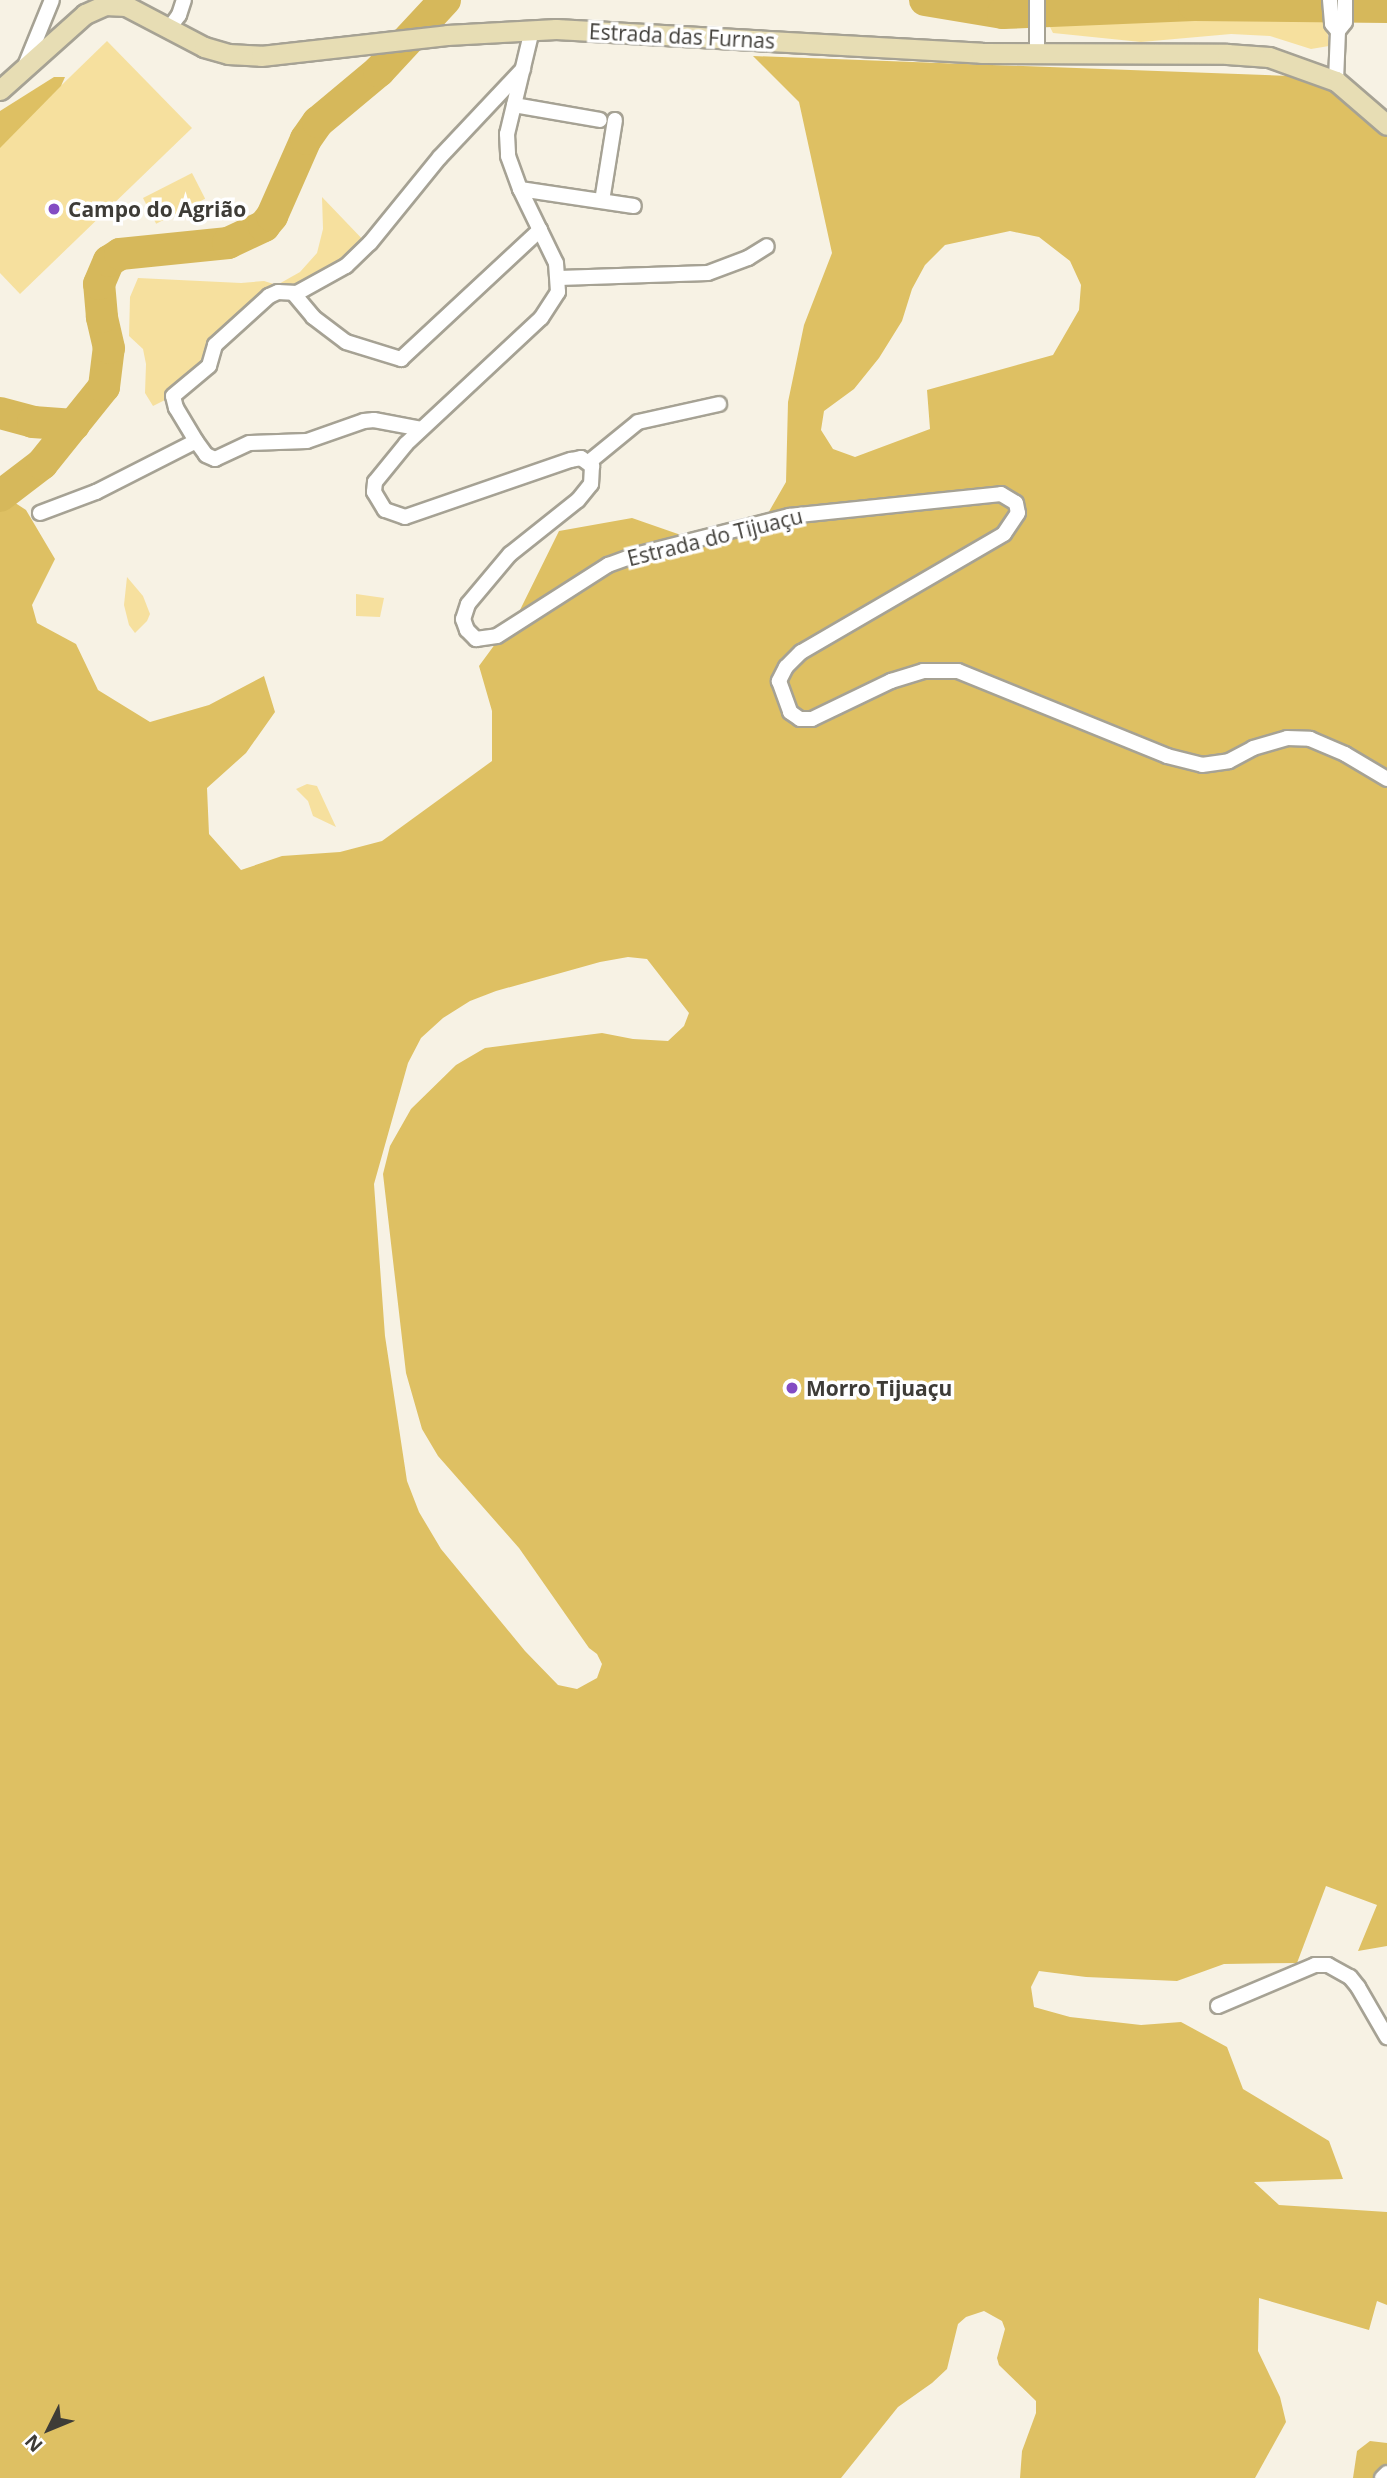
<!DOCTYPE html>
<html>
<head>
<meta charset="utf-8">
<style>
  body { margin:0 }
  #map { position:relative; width:1387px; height:2478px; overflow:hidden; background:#f7f2e4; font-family:"Open Sans",sans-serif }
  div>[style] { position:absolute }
  .green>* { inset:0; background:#f6e09e; transform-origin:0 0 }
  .forest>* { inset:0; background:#dec063 }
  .river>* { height:32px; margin:-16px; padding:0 16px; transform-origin:16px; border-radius:16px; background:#d6b85b }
  .roads { filter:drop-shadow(2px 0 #a6a294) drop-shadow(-2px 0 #a6a294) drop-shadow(0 2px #a6a294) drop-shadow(0 -2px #a6a294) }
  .minor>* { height:14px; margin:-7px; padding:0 7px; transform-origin:7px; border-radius:7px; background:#fff }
  .secondary>* { height:19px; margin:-9.5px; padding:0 9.5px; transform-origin:9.5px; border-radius:9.5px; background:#e7ddb4 }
  .dots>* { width:19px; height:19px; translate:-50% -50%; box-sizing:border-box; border:4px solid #fff; border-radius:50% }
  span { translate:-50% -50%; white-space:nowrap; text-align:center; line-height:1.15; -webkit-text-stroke:7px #fff; paint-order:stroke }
  .street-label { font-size:21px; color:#3e3c37 }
  .poi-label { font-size:21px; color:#3e3c37; font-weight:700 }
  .left { translate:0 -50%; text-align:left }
  .north { position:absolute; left:14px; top:2394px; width:70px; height:70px; -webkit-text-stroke:5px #fff; paint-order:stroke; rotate:227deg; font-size:19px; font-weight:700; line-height:28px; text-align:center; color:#3e3c37 }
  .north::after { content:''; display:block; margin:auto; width:24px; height:32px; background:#3e3c37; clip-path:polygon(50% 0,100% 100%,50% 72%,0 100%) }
</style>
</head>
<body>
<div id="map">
  <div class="green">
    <div style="clip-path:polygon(1051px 0,1324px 0,1329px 46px,1311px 49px,1270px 36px,1231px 34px,1141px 42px,1063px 34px,1053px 33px,1050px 27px)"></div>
    <div style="clip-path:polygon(107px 41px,192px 128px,20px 294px,0 273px,0 145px)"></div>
    <div style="left:192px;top:173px;width:29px;height:55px;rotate:63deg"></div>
    <div style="clip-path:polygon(322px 197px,368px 245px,300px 292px,269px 296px,211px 360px,173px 396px,153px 406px,145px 393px,146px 364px,143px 349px,129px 336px,130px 297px,138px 278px,241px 283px,264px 281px,277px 285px,300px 272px,317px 253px,323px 229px)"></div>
    <div style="clip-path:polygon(127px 577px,143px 596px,150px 614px,147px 621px,135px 633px,129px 625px,124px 605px)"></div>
    <div style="clip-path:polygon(356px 594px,384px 598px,380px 617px,356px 616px)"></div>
    <div style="clip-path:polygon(307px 784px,317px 786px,336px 827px,313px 816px,308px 801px,296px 789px)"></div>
  </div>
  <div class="forest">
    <div style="clip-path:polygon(evenodd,753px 56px,1343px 78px,1387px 121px,1387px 1946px,1358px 1951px,1377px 1905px,1326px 1886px,1297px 1963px,1224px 1964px,1177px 1981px,1086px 1977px,1039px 1971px,1031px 1987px,1034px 2007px,1070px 2017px,1141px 2025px,1181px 2022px,1227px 2047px,1243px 2089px,1329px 2141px,1343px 2179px,1254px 2182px,1279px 2205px,1387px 2212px,1387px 2305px,1377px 2301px,1369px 2330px,1259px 2298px,1258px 2351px,1280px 2397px,1286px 2422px,1255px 2478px,1020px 2478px,1022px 2451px,1036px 2413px,1036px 2401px,999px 2365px,997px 2358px,1005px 2329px,1002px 2321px,984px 2311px,966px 2317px,958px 2324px,947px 2369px,932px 2383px,898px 2407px,841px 2478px,0 2478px,0 493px,26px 510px,55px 559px,32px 605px,37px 623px,76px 644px,98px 690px,150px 722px,209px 705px,264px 676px,275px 712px,246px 753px,207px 788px,209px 834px,241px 870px,282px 856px,340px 852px,382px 841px,492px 761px,492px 711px,479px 666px,520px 610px,559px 531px,632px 518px,701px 542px,763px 522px,786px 482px,788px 402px,804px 325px,832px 253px,799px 102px,753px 56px,1010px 231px,1039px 237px,1070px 261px,1081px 285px,1079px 310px,1053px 355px,927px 390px,930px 429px,855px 457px,833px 449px,821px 430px,824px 411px,854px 389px,879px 358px,902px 321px,912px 289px,925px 265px,945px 245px,1010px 231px,753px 56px,628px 957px,647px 959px,689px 1013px,684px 1026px,668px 1041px,633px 1039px,602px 1033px,485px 1048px,456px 1065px,411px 1109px,390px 1146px,383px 1174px,406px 1373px,422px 1429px,438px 1456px,519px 1548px,589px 1648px,597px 1654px,602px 1664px,597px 1678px,577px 1689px,558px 1685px,525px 1651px,441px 1549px,419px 1512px,407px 1481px,385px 1336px,374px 1184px,408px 1063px,421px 1038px,443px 1018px,470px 1001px,496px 991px,600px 962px,628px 957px)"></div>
    <div style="clip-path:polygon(54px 77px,65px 77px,61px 86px,0 148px,0 111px)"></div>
    <div style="clip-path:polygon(1370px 2441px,1387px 2443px,1387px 2478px,1353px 2478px,1357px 2451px)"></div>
  </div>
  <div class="river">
    <div style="left:925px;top:0;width:79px;rotate:9.5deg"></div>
    <div style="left:1003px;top:13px;width:191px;rotate:-2.4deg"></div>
    <div style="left:1194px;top:5px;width:193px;rotate:0.6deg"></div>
    <div style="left:0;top:413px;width:34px;rotate:15deg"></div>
    <div style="left:33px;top:422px;width:41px;rotate:4.2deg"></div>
    <div style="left:0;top:496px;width:53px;rotate:-37.3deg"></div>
    <div style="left:42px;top:464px;width:99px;rotate:-51.2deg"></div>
    <div style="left:104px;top:387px;width:39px;rotate:-83deg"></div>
    <div style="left:109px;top:348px;width:32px;rotate:-103deg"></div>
    <div style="left:102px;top:317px;width:33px;rotate:-95deg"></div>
    <div style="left:99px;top:284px;width:25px;rotate:-67deg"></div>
    <div style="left:109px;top:261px;width:13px;rotate:-32deg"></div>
    <div style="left:120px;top:254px;width:109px;rotate:-5.8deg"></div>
    <div style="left:228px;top:243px;width:40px;rotate:-25deg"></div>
    <div style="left:264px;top:226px;width:13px;rotate:-51deg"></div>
    <div style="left:272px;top:216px;width:84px;rotate:-66.2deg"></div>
    <div style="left:306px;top:139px;width:21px;rotate:-55deg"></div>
    <div style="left:318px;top:122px;width:80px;rotate:-39.9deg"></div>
    <div style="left:379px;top:71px;width:97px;rotate:-47.1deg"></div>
  </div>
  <div class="roads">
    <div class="minor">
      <div style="left:1330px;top:0;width:24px;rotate:85deg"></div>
      <div style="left:1332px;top:24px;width:9px;rotate:49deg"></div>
      <div style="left:1338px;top:31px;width:50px;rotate:92.3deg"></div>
      <div style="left:168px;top:30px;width:19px;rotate:-54deg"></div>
      <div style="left:179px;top:15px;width:16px;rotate:-72deg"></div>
      <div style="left:532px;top:30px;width:107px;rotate:103.5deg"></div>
      <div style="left:507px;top:134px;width:22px;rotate:87deg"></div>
      <div style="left:508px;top:156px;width:35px;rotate:70deg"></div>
      <div style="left:520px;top:189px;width:82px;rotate:64.1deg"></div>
      <div style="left:556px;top:263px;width:29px;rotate:86deg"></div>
      <div style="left:558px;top:292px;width:31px;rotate:123deg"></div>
      <div style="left:541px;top:318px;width:185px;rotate:137deg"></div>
      <div style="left:406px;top:444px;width:49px;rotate:129.2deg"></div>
      <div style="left:375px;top:482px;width:10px;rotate:96deg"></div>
      <div style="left:374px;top:492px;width:21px;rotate:59deg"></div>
      <div style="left:385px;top:510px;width:21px;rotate:19deg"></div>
      <div style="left:405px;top:517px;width:176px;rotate:-19deg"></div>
      <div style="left:571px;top:460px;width:10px;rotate:-11deg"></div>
      <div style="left:581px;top:458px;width:14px;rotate:36deg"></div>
      <div style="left:592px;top:466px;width:18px;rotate:93deg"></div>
      <div style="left:591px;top:484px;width:21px;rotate:129deg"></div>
      <div style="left:578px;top:500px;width:87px;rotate:141.5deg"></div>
      <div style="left:510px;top:554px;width:65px;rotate:130deg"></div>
      <div style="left:468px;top:604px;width:16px;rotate:108deg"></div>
      <div style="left:463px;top:619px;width:12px;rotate:70deg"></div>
      <div style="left:467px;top:630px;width:13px;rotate:45deg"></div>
      <div style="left:476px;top:639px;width:21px;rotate:-8deg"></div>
      <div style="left:497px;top:636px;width:132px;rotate:-32.6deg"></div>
      <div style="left:608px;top:565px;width:29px;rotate:-20deg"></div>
      <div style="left:635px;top:555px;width:159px;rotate:-14.2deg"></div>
      <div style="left:789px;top:516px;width:213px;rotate:-5.9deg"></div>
      <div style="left:1001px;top:494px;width:17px;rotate:31deg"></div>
      <div style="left:1016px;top:503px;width:10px;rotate:79deg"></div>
      <div style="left:1018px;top:513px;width:25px;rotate:124deg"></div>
      <div style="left:1004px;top:534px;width:235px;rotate:149.8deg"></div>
      <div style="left:801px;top:652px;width:21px;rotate:135deg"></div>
      <div style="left:786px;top:667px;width:16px;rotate:117deg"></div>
      <div style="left:779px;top:681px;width:33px;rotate:70deg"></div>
      <div style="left:790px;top:712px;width:12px;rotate:35deg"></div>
      <div style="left:800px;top:719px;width:12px"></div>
      <div style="left:812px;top:719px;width:88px;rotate:-25.7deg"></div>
      <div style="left:891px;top:681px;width:34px;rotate:-17deg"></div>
      <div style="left:923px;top:671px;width:35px"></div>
      <div style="left:958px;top:671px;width:226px;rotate:22.1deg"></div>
      <div style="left:1167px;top:756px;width:36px;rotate:14deg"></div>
      <div style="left:1202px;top:765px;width:27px;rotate:-8deg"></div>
      <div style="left:1229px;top:761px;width:27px;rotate:-28deg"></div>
      <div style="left:1253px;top:748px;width:35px;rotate:-16deg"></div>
      <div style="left:1287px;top:738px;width:23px;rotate:2deg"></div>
      <div style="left:1310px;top:739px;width:38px;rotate:23deg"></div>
      <div style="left:1345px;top:754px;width:49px;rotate:30.8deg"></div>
      <div style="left:1338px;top:31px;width:11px;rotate:-52deg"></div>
      <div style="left:1345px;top:22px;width:22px;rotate:-90deg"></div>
      <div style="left:1037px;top:54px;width:54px;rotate:-90deg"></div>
      <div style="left:25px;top:66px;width:71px;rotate:-67.8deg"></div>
      <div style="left:514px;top:105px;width:87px;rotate:9.9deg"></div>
      <div style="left:520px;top:189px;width:115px;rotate:8.5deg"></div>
      <div style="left:602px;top:201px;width:82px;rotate:-80.9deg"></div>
      <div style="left:559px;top:278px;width:149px;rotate:-1.9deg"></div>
      <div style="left:708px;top:273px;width:43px;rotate:-20.6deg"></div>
      <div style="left:748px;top:258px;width:22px;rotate:-32deg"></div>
      <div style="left:294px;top:294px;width:30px;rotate:50deg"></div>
      <div style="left:313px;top:317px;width:41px;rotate:37.1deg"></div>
      <div style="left:346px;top:342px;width:58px;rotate:17.2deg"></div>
      <div style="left:401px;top:359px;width:190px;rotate:-42.9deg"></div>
      <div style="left:196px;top:441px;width:39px;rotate:-121deg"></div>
      <div style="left:176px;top:408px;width:12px;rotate:-104deg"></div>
      <div style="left:173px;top:396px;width:47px;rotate:-39.8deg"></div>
      <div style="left:209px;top:366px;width:22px;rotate:-74deg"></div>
      <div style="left:215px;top:345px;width:73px;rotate:-42.2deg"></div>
      <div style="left:269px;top:296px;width:10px;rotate:-24deg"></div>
      <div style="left:278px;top:292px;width:19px;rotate:3deg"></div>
      <div style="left:297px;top:293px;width:56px;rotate:-28.9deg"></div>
      <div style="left:346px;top:266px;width:33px;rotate:-44deg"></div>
      <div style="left:370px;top:243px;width:111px;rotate:-50.9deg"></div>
      <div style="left:440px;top:157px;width:121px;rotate:-46.7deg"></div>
      <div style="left:589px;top:462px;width:63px;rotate:-39.2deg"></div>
      <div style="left:638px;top:422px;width:83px;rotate:-12.5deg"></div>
      <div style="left:40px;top:513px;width:60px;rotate:-20.6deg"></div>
      <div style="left:96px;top:492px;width:112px;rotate:-27deg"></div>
      <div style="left:196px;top:441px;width:17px;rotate:54deg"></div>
      <div style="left:206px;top:455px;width:10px;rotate:24deg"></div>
      <div style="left:215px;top:459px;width:38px;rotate:-25deg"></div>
      <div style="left:250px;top:443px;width:57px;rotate:-2deg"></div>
      <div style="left:307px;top:441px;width:60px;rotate:-19.3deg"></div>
      <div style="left:364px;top:421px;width:10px;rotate:-6deg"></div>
      <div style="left:374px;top:420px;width:48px;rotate:10.8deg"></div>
      <div style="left:1218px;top:2006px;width:105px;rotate:-22.9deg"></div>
      <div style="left:1315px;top:1965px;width:13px"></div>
      <div style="left:1328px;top:1965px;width:25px;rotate:29deg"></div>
      <div style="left:1350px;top:1977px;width:13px;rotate:51deg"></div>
      <div style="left:1358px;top:1987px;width:58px;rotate:59.9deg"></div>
      <div style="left:1382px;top:2478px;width:7px;rotate:-45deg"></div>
    </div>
    <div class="secondary">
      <div style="left:0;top:90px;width:114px;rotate:-41.8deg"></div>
      <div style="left:85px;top:14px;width:22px;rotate:-24deg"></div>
      <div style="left:105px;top:5px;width:21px;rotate:3deg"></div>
      <div style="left:126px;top:6px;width:88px;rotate:27.7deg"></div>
      <div style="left:204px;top:47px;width:25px;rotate:16deg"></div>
      <div style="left:228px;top:54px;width:33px;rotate:3deg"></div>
      <div style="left:261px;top:56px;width:187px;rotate:-6.4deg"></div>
      <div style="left:447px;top:35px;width:109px;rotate:-3.2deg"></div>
      <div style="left:556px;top:29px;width:426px;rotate:3.2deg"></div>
      <div style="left:981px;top:53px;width:246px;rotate:0.2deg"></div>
      <div style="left:1227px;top:54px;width:42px;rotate:4.1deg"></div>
      <div style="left:1269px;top:57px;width:71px;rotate:19.7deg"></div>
      <div style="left:1336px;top:81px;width:67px;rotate:40.8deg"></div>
    </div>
  </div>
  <div class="dots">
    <div style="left:54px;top:209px;background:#834cc3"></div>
    <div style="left:792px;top:1388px;background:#834cc3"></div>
  </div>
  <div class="street-label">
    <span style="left:682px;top:36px;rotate:3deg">Estrada das Furnas</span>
    <span style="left:715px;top:537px;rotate:-14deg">Estrada do Tijuaçu</span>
  </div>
  <div class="poi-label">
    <span class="left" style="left:68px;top:209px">Campo do Agrião</span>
    <span class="left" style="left:806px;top:1388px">Morro Tijuaçu</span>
  </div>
  <div class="north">N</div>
</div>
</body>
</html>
